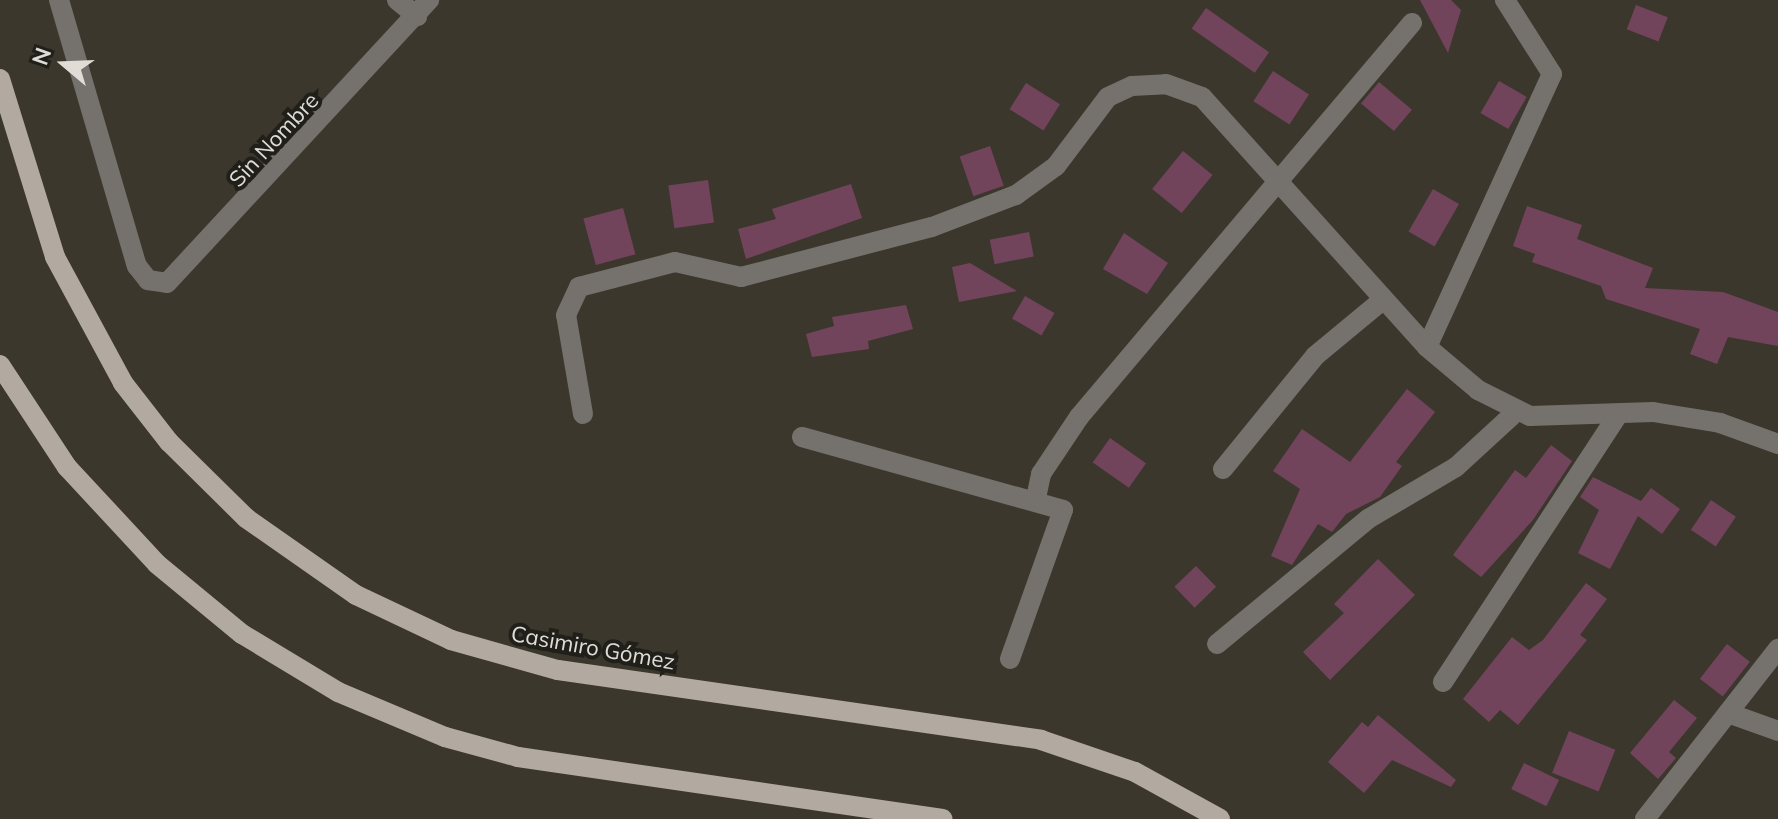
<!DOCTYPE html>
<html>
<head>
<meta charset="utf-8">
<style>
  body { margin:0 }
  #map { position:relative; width:1778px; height:819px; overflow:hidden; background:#3b372d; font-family:Mulish,sans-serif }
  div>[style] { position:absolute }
  .building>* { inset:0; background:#72445b; transform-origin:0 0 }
  .minor>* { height:20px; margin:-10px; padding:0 10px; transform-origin:10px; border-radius:10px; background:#75716d }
  .major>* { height:20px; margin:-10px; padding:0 10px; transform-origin:10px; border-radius:10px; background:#b2aaa1 }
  span { translate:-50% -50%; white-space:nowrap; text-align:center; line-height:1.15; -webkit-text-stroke:8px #201f1a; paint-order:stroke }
  .street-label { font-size:22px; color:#e0ddd7 }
  .north { position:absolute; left:24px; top:24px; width:80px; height:80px; -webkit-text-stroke:6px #201f1a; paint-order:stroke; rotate:289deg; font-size:22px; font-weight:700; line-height:32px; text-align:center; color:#e0ddd7 }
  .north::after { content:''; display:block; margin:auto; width:28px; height:36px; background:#e0ddd7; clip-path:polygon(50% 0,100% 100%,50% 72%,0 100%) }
</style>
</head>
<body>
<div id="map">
  <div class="building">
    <div style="clip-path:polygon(1420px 0,1451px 0,1461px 10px,1448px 53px)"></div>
    <div style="left:1636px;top:5px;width:34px;height:26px;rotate:21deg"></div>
    <div style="left:1206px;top:8px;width:77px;height:25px;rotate:35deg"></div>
    <div style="left:1273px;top:71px;width:43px;height:36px;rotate:33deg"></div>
    <div style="left:1499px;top:81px;width:32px;height:37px;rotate:30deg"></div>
    <div style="left:1379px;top:82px;width:43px;height:28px;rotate:40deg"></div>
    <div style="left:1026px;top:83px;width:40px;height:31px;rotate:32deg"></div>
    <div style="left:990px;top:146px;width:42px;height:32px;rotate:71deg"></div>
    <div style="left:1183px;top:151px;width:38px;height:49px;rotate:39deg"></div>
    <div style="left:708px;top:180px;width:43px;height:40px;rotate:82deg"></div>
    <div style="clip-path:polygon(851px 184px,862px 218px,746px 259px,738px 229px,776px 219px,772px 209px)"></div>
    <div style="left:1433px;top:189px;width:30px;height:49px;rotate:30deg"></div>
    <div style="clip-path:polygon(1527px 206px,1582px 225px,1577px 239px,1653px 268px,1645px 288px,1723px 292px,1778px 312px,1778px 346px,1728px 337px,1717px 364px,1690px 354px,1700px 329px,1606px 299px,1601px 286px,1532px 262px,1535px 254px,1513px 246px)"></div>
    <div style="left:623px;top:208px;width:48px;height:41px;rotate:75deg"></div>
    <div style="left:1029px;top:232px;width:25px;height:40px;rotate:79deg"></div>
    <div style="clip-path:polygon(1124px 233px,1168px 263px,1147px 294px,1103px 269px)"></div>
    <div style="clip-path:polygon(970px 263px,1017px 291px,959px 302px,952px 267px)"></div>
    <div style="left:1025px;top:296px;width:34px;height:26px;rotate:30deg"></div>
    <div style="clip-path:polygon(906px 305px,913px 329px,868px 341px,869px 349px,812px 357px,806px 334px,834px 326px,832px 317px)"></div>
    <div style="clip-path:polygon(1407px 389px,1435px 412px,1396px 462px,1402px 466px,1380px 497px,1346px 514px,1332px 532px,1318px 524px,1292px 565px,1271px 556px,1300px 489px,1273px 471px,1302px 429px,1350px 462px)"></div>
    <div style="left:1110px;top:438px;width:44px;height:30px;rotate:35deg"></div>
    <div style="clip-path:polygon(1551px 445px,1572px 461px,1533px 520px,1481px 577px,1453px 555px,1515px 470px,1526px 478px)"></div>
    <div style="clip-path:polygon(1593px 477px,1641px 501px,1651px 488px,1680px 509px,1662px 534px,1638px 516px,1610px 569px,1578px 553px,1599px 510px,1580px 497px)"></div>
    <div style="left:1711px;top:500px;width:30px;height:36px;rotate:34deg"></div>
    <div style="clip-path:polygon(1378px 559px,1415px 595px,1330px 680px,1303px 652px,1344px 613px,1334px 604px)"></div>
    <div style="left:1196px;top:566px;width:29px;height:30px;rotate:46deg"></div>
    <div style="clip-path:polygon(1586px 583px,1607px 599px,1580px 635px,1587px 640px,1518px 725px,1500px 710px,1489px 722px,1463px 699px,1512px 637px,1529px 650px,1543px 640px)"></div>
    <div style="left:1727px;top:644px;width:29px;height:44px;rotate:38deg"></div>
    <div style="clip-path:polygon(1674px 700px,1697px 718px,1669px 752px,1676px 758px,1658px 779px,1630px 753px)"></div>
    <div style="clip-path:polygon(1378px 715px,1456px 780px,1451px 787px,1392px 760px,1364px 793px,1328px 762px,1362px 722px,1368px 727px)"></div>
    <div style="left:1569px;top:731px;width:50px;height:45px;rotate:22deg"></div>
    <div style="left:1524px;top:763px;width:39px;height:29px;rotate:26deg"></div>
  </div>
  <div class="minor">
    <div style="left:59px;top:0;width:277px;rotate:73.7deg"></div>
    <div style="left:137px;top:266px;width:18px;rotate:52deg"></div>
    <div style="left:148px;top:280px;width:19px;rotate:9deg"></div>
    <div style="left:167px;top:283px;width:386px;rotate:-47.2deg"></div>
    <div style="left:397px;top:0;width:26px;rotate:39deg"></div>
    <div style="left:1427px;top:347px;width:300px;rotate:-65.4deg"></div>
    <div style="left:1552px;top:74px;width:88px;rotate:-122.4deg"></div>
    <div style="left:583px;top:414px;width:100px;rotate:-99.7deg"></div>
    <div style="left:566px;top:315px;width:31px;rotate:-65deg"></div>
    <div style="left:579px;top:287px;width:99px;rotate:-14.6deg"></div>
    <div style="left:675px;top:262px;width:68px;rotate:12.8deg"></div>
    <div style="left:741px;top:277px;width:197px;rotate:-14.7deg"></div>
    <div style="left:932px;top:227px;width:90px;rotate:-20.9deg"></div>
    <div style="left:1016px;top:195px;width:49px;rotate:-35.9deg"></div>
    <div style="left:1056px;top:166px;width:86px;rotate:-53deg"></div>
    <div style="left:1108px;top:97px;width:26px;rotate:-25deg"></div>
    <div style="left:1132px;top:86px;width:34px;rotate:-3deg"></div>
    <div style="left:1166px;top:84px;width:38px;rotate:20deg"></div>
    <div style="left:1202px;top:97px;width:336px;rotate:48deg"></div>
    <div style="left:1427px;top:347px;width:67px;rotate:40.1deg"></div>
    <div style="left:1478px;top:390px;width:58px;rotate:26.6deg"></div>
    <div style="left:1530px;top:416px;width:123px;rotate:-1.9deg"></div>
    <div style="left:1653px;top:412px;width:68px;rotate:9.3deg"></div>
    <div style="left:1720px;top:423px;width:62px;rotate:19.9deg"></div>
    <div style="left:802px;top:437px;width:271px;rotate:15.6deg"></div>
    <div style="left:1063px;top:510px;width:158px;rotate:109.6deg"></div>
    <div style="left:1223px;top:469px;width:146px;rotate:-50.8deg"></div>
    <div style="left:1315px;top:356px;width:89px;rotate:-39.6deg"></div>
    <div style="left:1036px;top:498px;width:25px;rotate:-78deg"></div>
    <div style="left:1041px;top:474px;width:69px;rotate:-56.3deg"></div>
    <div style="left:1079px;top:417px;width:516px;rotate:-49.8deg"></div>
    <div style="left:1217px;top:644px;width:196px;rotate:-39.6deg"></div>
    <div style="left:1368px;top:519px;width:102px;rotate:-30.6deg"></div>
    <div style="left:1456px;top:467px;width:84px;rotate:-42.6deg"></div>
    <div style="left:1443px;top:682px;width:318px;rotate:-56.8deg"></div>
    <div style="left:1728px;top:713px;width:53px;rotate:19.8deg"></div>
    <div style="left:1645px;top:819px;width:216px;rotate:-52deg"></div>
  </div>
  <div class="major">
    <div style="left:0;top:79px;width:186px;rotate:72.8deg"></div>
    <div style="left:55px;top:257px;width:143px;rotate:61.6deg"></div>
    <div style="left:123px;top:383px;width:75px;rotate:52.1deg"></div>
    <div style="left:169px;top:442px;width:108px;rotate:44.6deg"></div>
    <div style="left:246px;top:518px;width:134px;rotate:35deg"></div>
    <div style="left:356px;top:595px;width:105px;rotate:25.3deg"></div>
    <div style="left:451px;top:640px;width:111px;rotate:15.7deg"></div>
    <div style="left:558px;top:670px;width:488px;rotate:8.2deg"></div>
    <div style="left:1041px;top:740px;width:99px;rotate:18.8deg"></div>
    <div style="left:1135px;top:772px;width:97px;rotate:28.9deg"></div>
    <div style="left:0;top:365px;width:122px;rotate:56.7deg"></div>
    <div style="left:67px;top:467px;width:132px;rotate:47.1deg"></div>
    <div style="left:157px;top:564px;width:110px;rotate:39.5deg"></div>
    <div style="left:242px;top:634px;width:112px;rotate:31.1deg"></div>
    <div style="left:338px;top:692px;width:116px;rotate:22.8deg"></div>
    <div style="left:445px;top:737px;width:76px;rotate:15.3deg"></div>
    <div style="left:518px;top:757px;width:429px;rotate:8.3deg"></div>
  </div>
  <div class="street-label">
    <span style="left:274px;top:140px;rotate:-47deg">Sin Nombre</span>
    <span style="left:593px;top:648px;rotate:10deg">Casimiro Gómez</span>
  </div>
  <div class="north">N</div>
</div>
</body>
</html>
